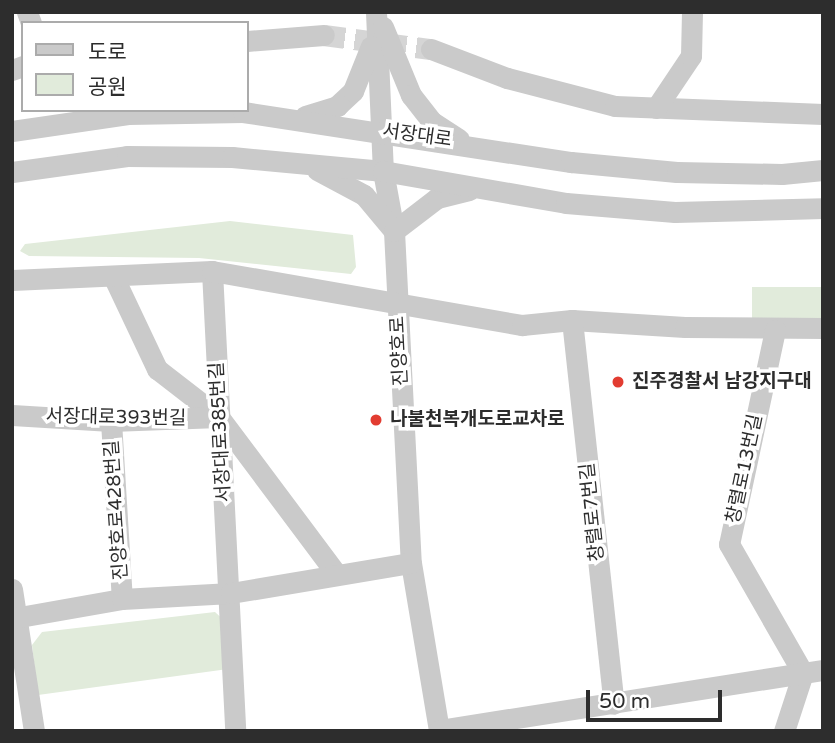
<!DOCTYPE html>
<html>
<head>
<meta charset="utf-8">
<style>
  body { margin:0 }
  #map { position:relative; width:835px; height:743px; overflow:hidden; background:#fff; font-family:"Varela Round","Noto Sans KR",sans-serif }
  div>[style] { position:absolute }
  .green>* { inset:0; background:#e1ebdb; transform-origin:0 0 }
  .minor-tunnel>* { height:21px; margin-top:-10.5px; transform-origin:0; background:repeating-linear-gradient(90deg,#d5d5d5 0 21px,transparent 0 31px) }
  .minor>* { height:21px; margin:-10.5px; padding:0 10.5px; transform-origin:10.5px; border-radius:10.5px; background:#cacaca }
  .dots>* { width:19px; height:19px; translate:-50% -50%; box-sizing:border-box; border:4px solid #fff; border-radius:50% }
  span { translate:-50% -50%; white-space:nowrap; text-align:center; line-height:1.15; -webkit-text-stroke:7px #fff; paint-order:stroke }
  .street-label { font-size:19px; color:#2d2d2d }
  .poi-label { font-size:19px; color:#2d2d2d; font-weight:700 }
  .left { translate:0 -50%; text-align:left }
  .frame { position:absolute; inset:0; border:14px solid #2d2d2d; pointer-events:none }
  .legend { position:absolute; left:21px; top:21px; width:228px; height:91px; box-sizing:border-box; background:#fff; border:2px solid #ababab; margin:0; padding:9px 12px; list-style:none; font-size:21px; color:#2d2d2d }
  .legend li { display:flex; align-items:center; gap:14px; height:35px }
  .legend b { width:35px; border:2px solid #ababab }
  .scale { position:absolute; left:586px; top:690px; width:136px; height:32px; box-sizing:border-box; border:4px solid #2d2d2d; border-top:0; padding-left:9px; font-size:21px; line-height:24px; white-space:nowrap; color:#2d2d2d; -webkit-text-stroke:5px #fff; paint-order:stroke }
</style>
</head>
<body>
<div id="map">
  <div class="green">
    <div style="clip-path:polygon(230px 221px,353px 235px,356px 267px,351px 274px,199px 258px,29px 256px,20px 251px,25px 244px)"></div>
    <div style="left:823px;top:287px;width:42px;height:71px;rotate:90deg"></div>
    <div style="clip-path:polygon(215px 612px,227px 623px,228px 669px,38px 695px,32px 645px,42px 632px)"></div>
  </div>
  <div class="minor-tunnel">
    <div style="left:324px;top:35px;width:108px;rotate:7.5deg"></div>
  </div>
  <div class="minor">
    <div style="left:27px;top:12px;width:12px;rotate:70deg"></div>
    <div style="left:376px;top:12px;width:159px;rotate:87.5deg"></div>
    <div style="left:383px;top:171px;width:61px;rotate:79.6deg"></div>
    <div style="left:394px;top:231px;width:332px;rotate:87.1deg"></div>
    <div style="left:411px;top:563px;width:170px;rotate:80.5deg"></div>
    <div style="left:383px;top:27px;width:74px;rotate:67.6deg"></div>
    <div style="left:411px;top:95px;width:33px;rotate:52deg"></div>
    <div style="left:431px;top:121px;width:33px;rotate:33deg"></div>
    <div style="left:247px;top:41px;width:77px;rotate:-4.5deg"></div>
    <div style="left:431px;top:49px;width:81px;rotate:20.9deg"></div>
    <div style="left:507px;top:78px;width:112px;rotate:14.5deg"></div>
    <div style="left:615px;top:106px;width:208px;rotate:2.2deg"></div>
    <div style="left:12px;top:70px;width:12px;rotate:-20deg"></div>
    <div style="left:656px;top:108px;width:63px;rotate:-56.1deg"></div>
    <div style="left:691px;top:56px;width:44px;rotate:-88.7deg"></div>
    <div style="left:305px;top:116px;width:34px;rotate:-17deg"></div>
    <div style="left:337px;top:106px;width:22px;rotate:-43deg"></div>
    <div style="left:353px;top:91px;width:48px;rotate:-68.2deg"></div>
    <div style="left:12px;top:131px;width:117px;rotate:-8.3deg"></div>
    <div style="left:128px;top:114px;width:115px;rotate:-1deg"></div>
    <div style="left:243px;top:112px;width:332px;rotate:8.7deg"></div>
    <div style="left:571px;top:162px;width:106px;rotate:5.4deg"></div>
    <div style="left:677px;top:172px;width:105px;rotate:1.1deg"></div>
    <div style="left:782px;top:174px;width:41px;rotate:-5.6deg"></div>
    <div style="left:317px;top:170px;width:53px;rotate:28deg"></div>
    <div style="left:364px;top:195px;width:47px;rotate:50.2deg"></div>
    <div style="left:394px;top:231px;width:54px;rotate:-37.5deg"></div>
    <div style="left:437px;top:198px;width:33px;rotate:-14deg"></div>
    <div style="left:12px;top:172px;width:116px;rotate:-7.9deg"></div>
    <div style="left:127px;top:156px;width:105px;rotate:0.5deg"></div>
    <div style="left:232px;top:157px;width:152px;rotate:5.3deg"></div>
    <div style="left:383px;top:171px;width:186px;rotate:9.9deg"></div>
    <div style="left:566px;top:203px;width:109px;rotate:4.7deg"></div>
    <div style="left:675px;top:212px;width:148px;rotate:-1.5deg"></div>
    <div style="left:212px;top:271px;width:461px;rotate:87.1deg"></div>
    <div style="left:114px;top:278px;width:101px;rotate:64.7deg"></div>
    <div style="left:157px;top:369px;width:78px;rotate:37.7deg"></div>
    <div style="left:219px;top:417px;width:197px;rotate:53.2deg"></div>
    <div style="left:12px;top:280px;width:200px;rotate:-2.6deg"></div>
    <div style="left:212px;top:271px;width:315px;rotate:9.9deg"></div>
    <div style="left:522px;top:325px;width:50px;rotate:-5.7deg"></div>
    <div style="left:572px;top:320px;width:113px;rotate:3.5deg"></div>
    <div style="left:685px;top:327px;width:138px;rotate:0.4deg"></div>
    <div style="left:572px;top:320px;width:386px;rotate:83.8deg"></div>
    <div style="left:775px;top:330px;width:219px;rotate:102.1deg"></div>
    <div style="left:729px;top:544px;width:149px;rotate:60.2deg"></div>
    <div style="left:803px;top:673px;width:61px;rotate:108.1deg"></div>
    <div style="left:12px;top:415px;width:99px;rotate:3.5deg"></div>
    <div style="left:111px;top:421px;width:108px;rotate:-2.1deg"></div>
    <div style="left:111px;top:421px;width:178px;rotate:86.5deg"></div>
    <div style="left:12px;top:589px;width:144px;rotate:81.2deg"></div>
    <div style="left:14px;top:618px;width:110px;rotate:-10deg"></div>
    <div style="left:122px;top:599px;width:109px;rotate:-3.2deg"></div>
    <div style="left:231px;top:593px;width:182px;rotate:-9.5deg"></div>
    <div style="left:439px;top:730px;width:389px;rotate:-8.9deg"></div>
  </div>
  <div class="dots">
    <div style="left:618px;top:382px;background:#e23c31"></div>
    <div style="left:376px;top:420px;background:#e23c31"></div>
  </div>
  <div class="street-label">
    <span style="left:417px;top:136px;rotate:8deg">서장대로</span>
    <span style="left:400px;top:351px;rotate:-93deg">진양호로</span>
    <span style="left:116px;top:418px;rotate:1deg">서장대로393번길</span>
    <span style="left:221px;top:432px;rotate:-93deg">서장대로385번길</span>
    <span style="left:745px;top:469px;rotate:-78deg">창렬로13번길</span>
    <span style="left:117px;top:510px;rotate:-94deg">진양호로428번길</span>
    <span style="left:593px;top:512px;rotate:-96deg">창렬로7번길</span>
  </div>
  <div class="poi-label">
    <span class="left" style="left:632px;top:382px">진주경찰서 남강지구대</span>
    <span class="left" style="left:390px;top:420px">나불천복개도로교차로</span>
  </div>
  <div class="frame"></div>
  <ul class="legend">
  <li><b style="height:9px;background:#cacaca"></b>도로</li>
  <li><b style="height:19px;background:#e1ebdb"></b>공원</li>
  </ul>
  <div class="scale">50 m</div>
</div>
</body>
</html>
